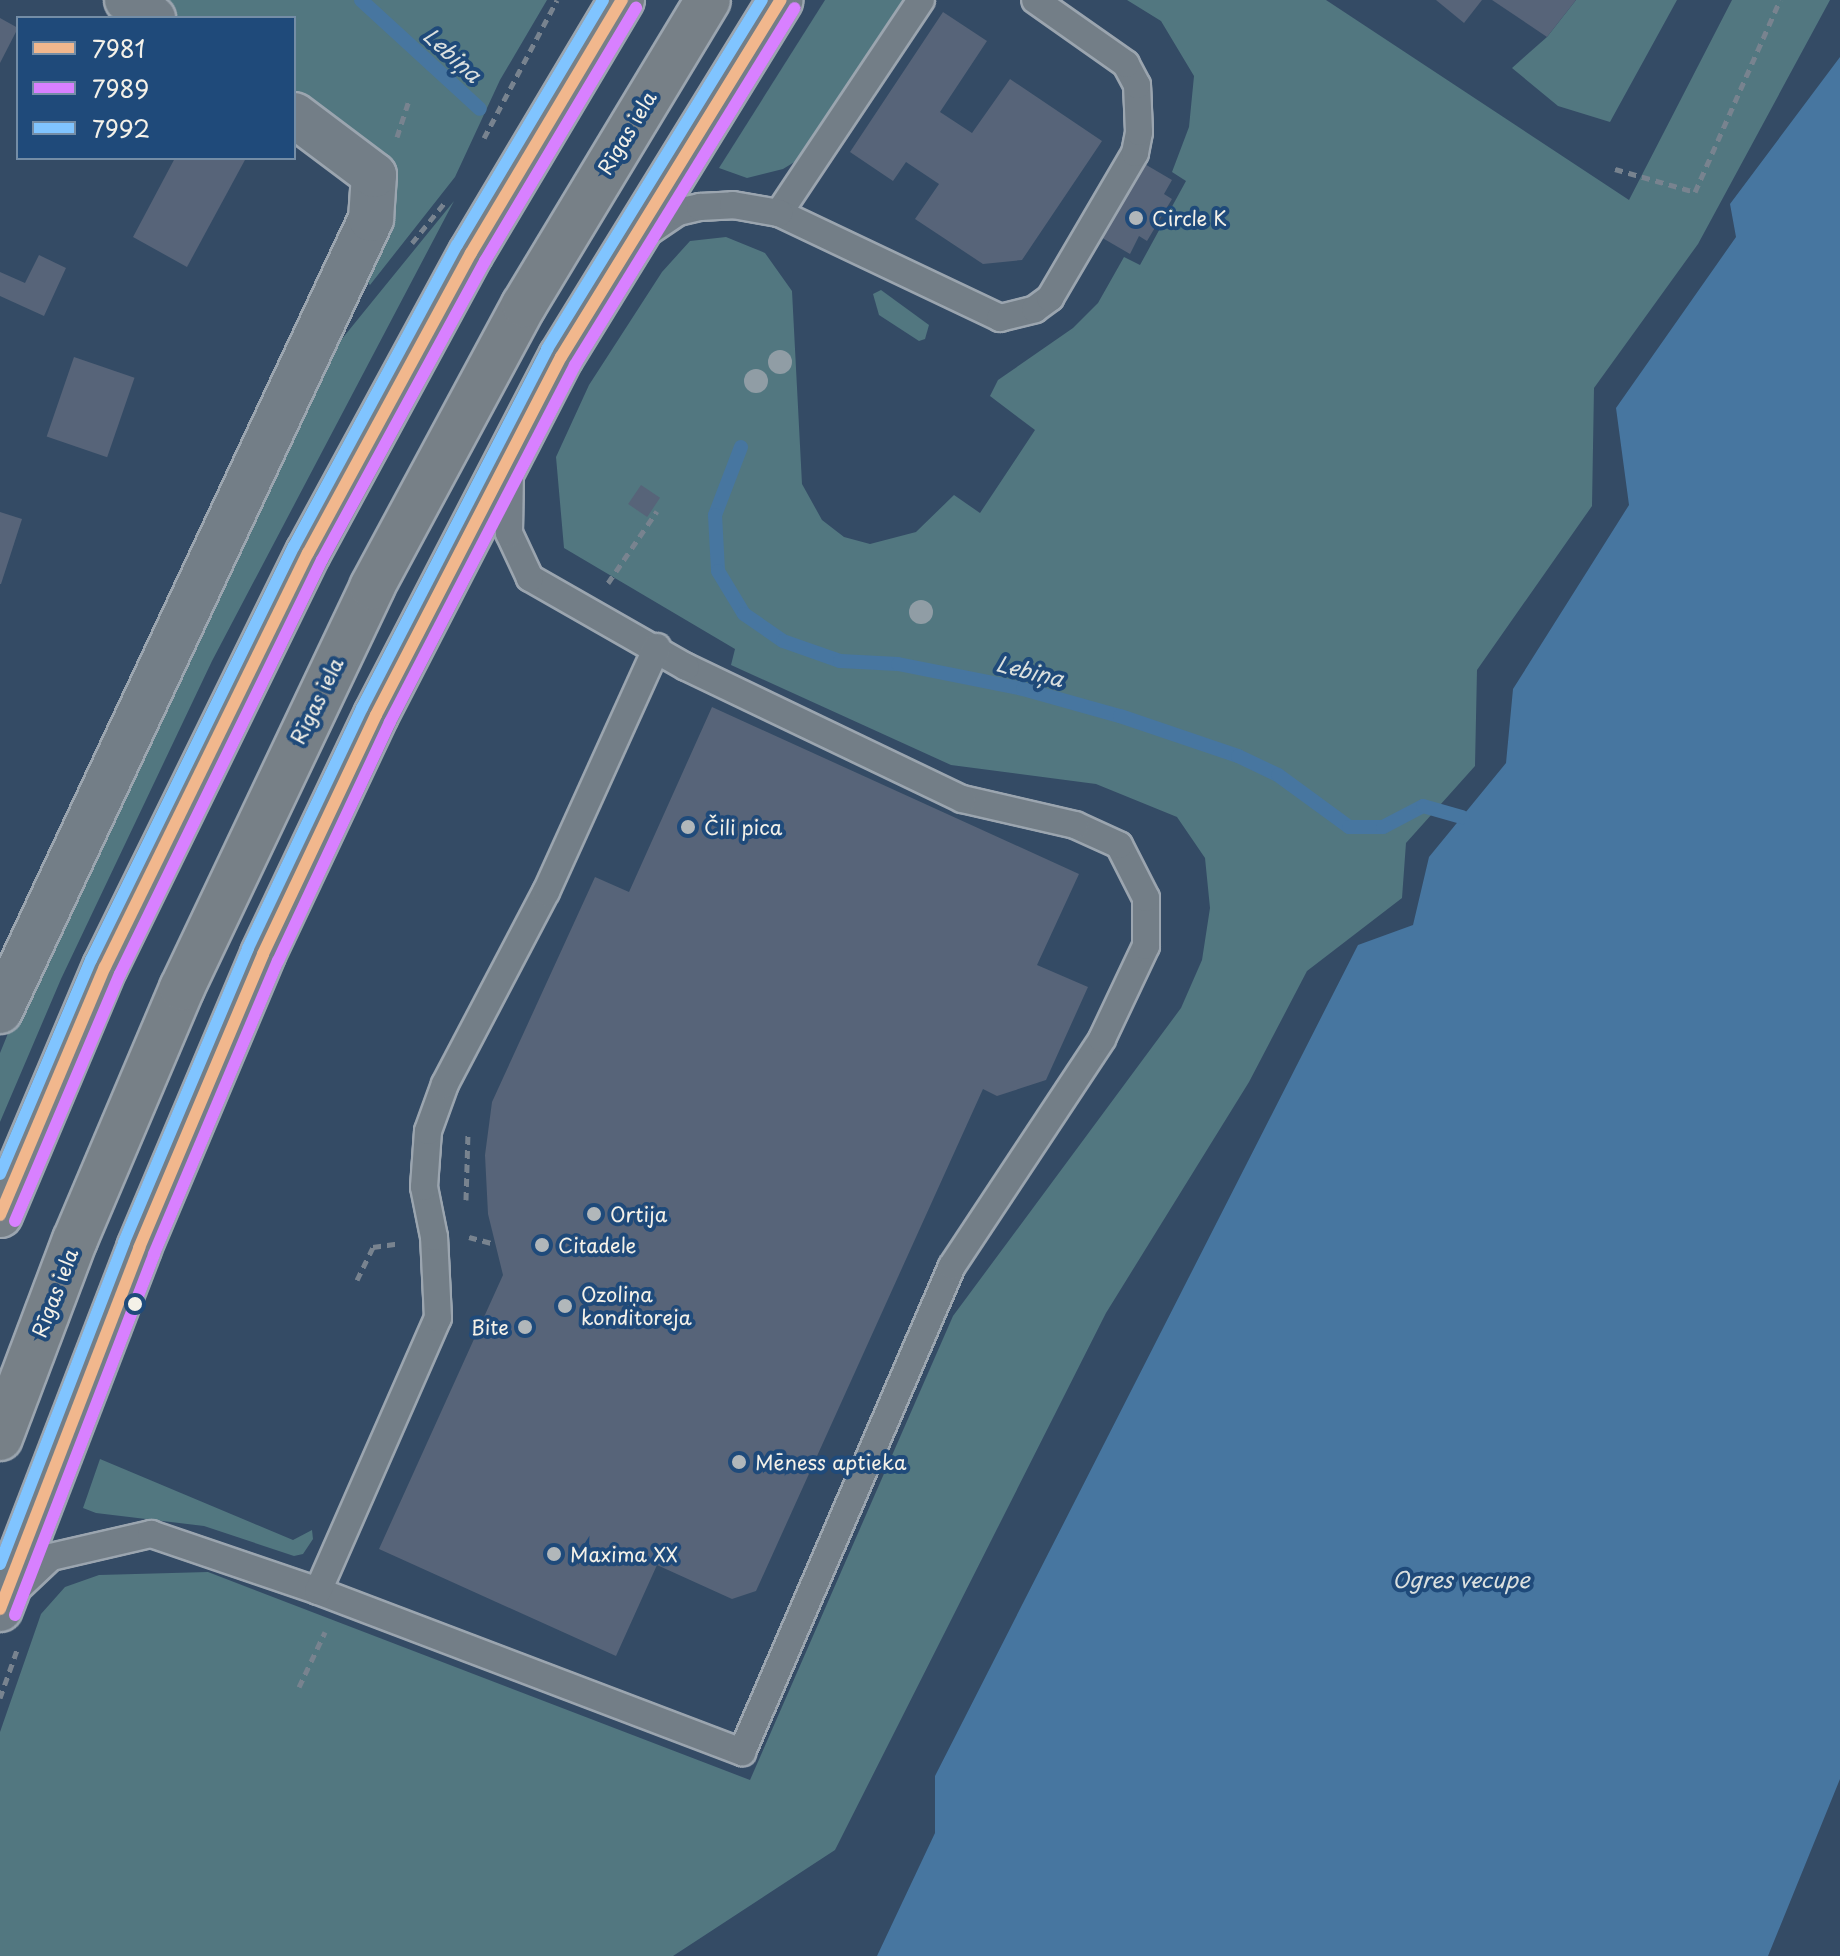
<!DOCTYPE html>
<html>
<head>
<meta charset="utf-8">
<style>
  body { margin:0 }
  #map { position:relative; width:1840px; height:1956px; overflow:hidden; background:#344b65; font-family:"Playpen Sans",sans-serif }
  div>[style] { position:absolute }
  .green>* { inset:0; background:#527780 }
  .water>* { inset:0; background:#4776a0 }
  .stream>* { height:14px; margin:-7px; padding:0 7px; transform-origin:7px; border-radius:7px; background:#4776a0 }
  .building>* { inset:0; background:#576479; transform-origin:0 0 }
  .path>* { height:5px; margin-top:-2.5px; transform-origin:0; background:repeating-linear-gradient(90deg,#78838f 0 8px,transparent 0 14px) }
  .roads { filter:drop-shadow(2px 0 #9ba5af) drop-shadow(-2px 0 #9ba5af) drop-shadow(0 2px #9ba5af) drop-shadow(0 -2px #9ba5af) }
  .service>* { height:26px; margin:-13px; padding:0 13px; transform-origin:13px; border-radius:13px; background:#737e87 }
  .minor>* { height:44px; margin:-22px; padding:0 22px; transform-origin:22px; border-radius:22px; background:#737e87 }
  .trunk>* { height:44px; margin:-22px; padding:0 22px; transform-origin:22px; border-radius:22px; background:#778087 }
  .bus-1>* { height:12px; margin:-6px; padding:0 6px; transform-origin:6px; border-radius:6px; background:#f1b78d }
  .bus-2>* { height:12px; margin:-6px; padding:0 6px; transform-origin:6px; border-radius:6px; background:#d880ff }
  .bus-3>* { height:12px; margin:-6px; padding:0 6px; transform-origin:6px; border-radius:6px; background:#80c4ff }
  .trees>* { width:24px; height:24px; margin:-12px; border-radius:50%; background:#909da5 }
  .dots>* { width:22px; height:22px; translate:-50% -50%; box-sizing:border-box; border:4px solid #1f4a7a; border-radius:50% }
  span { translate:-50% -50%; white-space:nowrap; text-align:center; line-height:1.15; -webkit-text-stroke:8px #1f4a7a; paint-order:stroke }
  .street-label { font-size:20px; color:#f4f1e8 }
  .poi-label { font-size:20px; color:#f4f1e8 }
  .left { translate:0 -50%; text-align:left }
  .right { translate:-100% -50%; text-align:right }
  .water-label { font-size:22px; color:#dadfde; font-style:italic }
  .legend { position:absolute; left:16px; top:16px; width:280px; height:144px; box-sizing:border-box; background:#1f4a7a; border:2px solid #748da6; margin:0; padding:10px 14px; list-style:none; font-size:24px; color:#f4f1e8 }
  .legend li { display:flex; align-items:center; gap:16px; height:40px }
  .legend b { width:40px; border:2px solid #748da6 }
</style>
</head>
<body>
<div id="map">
  <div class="green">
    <div style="clip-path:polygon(143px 0,547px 0,500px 80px,455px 177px,370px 285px,363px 277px,390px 227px,294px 107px,294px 18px,169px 18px)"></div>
    <div style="clip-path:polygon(825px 0,909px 0,806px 155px,783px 169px,747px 178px,719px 168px)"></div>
    <div style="clip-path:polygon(1127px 0,1326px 0,1629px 200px,1732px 0,1830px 0,1698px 244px,1594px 388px,1592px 506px,1477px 670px,1475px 766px,1406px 843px,1402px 898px,1307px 971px,1249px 1082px,1106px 1313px,835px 1850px,673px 1956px,0 1956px,0 1732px,41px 1614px,65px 1587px,99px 1575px,208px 1572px,750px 1780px,953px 1316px,1181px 1008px,1202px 960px,1210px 908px,1205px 858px,1177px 817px,1096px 784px,951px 765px,731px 665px,735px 649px,564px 548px,556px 457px,589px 385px,662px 272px,690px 241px,726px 237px,765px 253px,792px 291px,802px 484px,822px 520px,844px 537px,870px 544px,916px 532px,954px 495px,980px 513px,1035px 430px,990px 396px,998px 380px,1073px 328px,1098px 303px,1124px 257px,1140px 265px,1186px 181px,1172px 172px,1189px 127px,1194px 76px,1161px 21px)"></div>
    <div style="clip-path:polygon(1576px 0,1677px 0,1610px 122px,1558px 106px,1512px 68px,1547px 37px)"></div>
    <div style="clip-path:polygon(454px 201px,212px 661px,61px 979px,0 1122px,0 1053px,40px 955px,315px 372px)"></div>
    <div style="clip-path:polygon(881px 290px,929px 325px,925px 339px,919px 341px,879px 315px,873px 294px)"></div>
    <div style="clip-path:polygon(100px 1459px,293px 1540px,312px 1530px,313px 1539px,303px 1554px,294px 1556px,204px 1526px,96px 1513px,83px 1508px)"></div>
  </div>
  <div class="water">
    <div style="clip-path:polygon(1840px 57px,1840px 1779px,1768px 1956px,877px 1956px,935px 1833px,935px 1776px,1358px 945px,1413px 925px,1429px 857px,1506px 763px,1513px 689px,1629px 505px,1616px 408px,1736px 237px,1730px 204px)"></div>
  </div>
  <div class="stream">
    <div style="left:361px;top:0;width:161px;rotate:42.5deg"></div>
    <div style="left:741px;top:447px;width:73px;rotate:110.9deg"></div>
    <div style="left:715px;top:515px;width:56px;rotate:86.9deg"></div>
    <div style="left:718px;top:571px;width:50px;rotate:58.8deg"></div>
    <div style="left:744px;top:614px;width:47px;rotate:34.7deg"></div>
    <div style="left:783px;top:641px;width:60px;rotate:19.3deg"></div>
    <div style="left:840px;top:661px;width:58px;rotate:3deg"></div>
    <div style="left:898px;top:664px;width:127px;rotate:11.3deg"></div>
    <div style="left:1023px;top:689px;width:101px;rotate:15.6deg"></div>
    <div style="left:1120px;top:716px;width:125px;rotate:18.7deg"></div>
    <div style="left:1238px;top:756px;width:44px;rotate:25.4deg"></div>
    <div style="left:1278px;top:775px;width:88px;rotate:36.2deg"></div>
    <div style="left:1349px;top:827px;width:34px"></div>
    <div style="left:1383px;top:827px;width:45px;rotate:-27.7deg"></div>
    <div style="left:1423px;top:806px;width:41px;rotate:15.8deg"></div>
  </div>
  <div class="building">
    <div style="clip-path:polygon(1436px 0,1482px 0,1464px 23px)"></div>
    <div style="clip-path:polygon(1492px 0,1576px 0,1547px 37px)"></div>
    <div style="clip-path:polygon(943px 12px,987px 41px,940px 112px,972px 133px,1010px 79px,1102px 141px,1022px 260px,983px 264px,915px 219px,939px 184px,906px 162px,893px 181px,850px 152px)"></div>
    <div style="clip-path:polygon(0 18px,18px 28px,0 63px)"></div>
    <div style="clip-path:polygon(175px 158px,246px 158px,187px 267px,133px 237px)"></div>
    <div style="clip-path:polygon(1143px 163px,1172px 180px,1164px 194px,1172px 199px,1147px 241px,1139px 236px,1130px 254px,1099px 236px)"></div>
    <div style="clip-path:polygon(39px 255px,66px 268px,44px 316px,0 296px,0 272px,25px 283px)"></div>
    <div style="left:74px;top:357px;width:64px;height:84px;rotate:19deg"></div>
    <div style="left:641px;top:485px;width:23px;height:23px;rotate:34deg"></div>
    <div style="clip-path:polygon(0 512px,22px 519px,1px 584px,0 584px)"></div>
    <div style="clip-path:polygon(712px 707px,1079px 874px,1037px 965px,1088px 987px,1046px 1080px,997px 1096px,983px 1089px,756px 1591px,732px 1599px,657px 1565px,616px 1656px,379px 1549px,503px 1275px,488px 1214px,485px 1155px,492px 1102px,595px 877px,629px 892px)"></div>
  </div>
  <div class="path">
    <div style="left:397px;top:137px;width:39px;rotate:-72deg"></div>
    <div style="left:484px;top:138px;width:156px;rotate:-62.1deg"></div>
    <div style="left:1615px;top:169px;width:83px;rotate:16deg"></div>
    <div style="left:1695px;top:192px;width:210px;rotate:-66.1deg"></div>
    <div style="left:412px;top:243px;width:54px;rotate:-51deg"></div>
    <div style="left:608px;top:583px;width:87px;rotate:-55.8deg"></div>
    <div style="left:466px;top:1200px;width:66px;rotate:-88.3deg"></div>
    <div style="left:469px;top:1237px;width:27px;rotate:15deg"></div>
    <div style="left:357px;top:1280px;width:37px;rotate:-64deg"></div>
    <div style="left:373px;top:1247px;width:27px;rotate:-8deg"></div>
    <div style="left:299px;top:1687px;width:61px;rotate:-64.7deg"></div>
    <div style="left:0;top:1698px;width:51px;rotate:-70.5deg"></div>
  </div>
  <div class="roads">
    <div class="service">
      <div style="left:921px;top:0;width:256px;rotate:123.7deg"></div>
      <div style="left:779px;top:213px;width:245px;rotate:25.4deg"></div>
      <div style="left:1000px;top:318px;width:36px;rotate:-14deg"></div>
      <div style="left:1035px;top:309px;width:19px;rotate:-36deg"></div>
      <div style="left:1050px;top:298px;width:168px;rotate:-59.6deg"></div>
      <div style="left:1135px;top:153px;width:21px;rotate:-79deg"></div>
      <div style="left:1139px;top:132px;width:47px;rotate:-92.4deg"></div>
      <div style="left:1137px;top:85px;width:24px;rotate:-118deg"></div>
      <div style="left:1126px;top:64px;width:111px;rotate:-144.9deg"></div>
      <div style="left:647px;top:233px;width:37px;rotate:-34deg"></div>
      <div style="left:678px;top:212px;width:23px;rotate:-13deg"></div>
      <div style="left:700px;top:207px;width:33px;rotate:-3deg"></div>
      <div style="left:733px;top:205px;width:47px;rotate:9.9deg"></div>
      <div style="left:16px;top:1590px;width:48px;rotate:-43.3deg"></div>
      <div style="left:51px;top:1557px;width:103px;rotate:-13deg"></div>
      <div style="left:151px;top:1534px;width:176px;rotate:18.8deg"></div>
      <div style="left:318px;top:1591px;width:454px;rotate:20.8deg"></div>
      <div style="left:742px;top:1752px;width:529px;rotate:-66.63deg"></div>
      <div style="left:952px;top:1266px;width:272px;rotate:-56.5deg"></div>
      <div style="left:1102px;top:1039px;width:103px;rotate:-64.7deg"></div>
      <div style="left:1146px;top:946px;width:48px;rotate:-90deg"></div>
      <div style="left:1146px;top:898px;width:59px;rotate:-117deg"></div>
      <div style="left:1119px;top:845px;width:48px;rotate:-155.6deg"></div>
      <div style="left:1075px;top:825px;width:116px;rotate:-167deg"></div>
      <div style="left:962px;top:799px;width:306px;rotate:-154.4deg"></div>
      <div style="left:686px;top:667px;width:180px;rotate:-150.3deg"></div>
      <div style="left:530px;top:578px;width:50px;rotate:-115deg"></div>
      <div style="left:509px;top:533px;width:64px;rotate:-89.1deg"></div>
      <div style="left:318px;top:1591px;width:298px;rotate:-66.3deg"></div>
      <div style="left:438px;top:1318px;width:81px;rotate:-92.8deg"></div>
      <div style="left:434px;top:1237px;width:51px;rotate:-101.3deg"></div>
      <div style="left:424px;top:1187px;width:56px;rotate:-85.9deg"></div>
      <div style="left:428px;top:1131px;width:50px;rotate:-70.1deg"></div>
      <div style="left:445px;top:1084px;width:217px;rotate:-62.3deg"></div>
      <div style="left:546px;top:892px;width:269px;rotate:-65.6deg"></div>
    </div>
    <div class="minor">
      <div style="left:127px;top:0;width:32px;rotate:35deg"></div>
      <div style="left:0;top:1011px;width:875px;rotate:-64.9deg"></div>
      <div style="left:371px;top:219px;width:44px;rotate:-86.1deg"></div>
      <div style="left:374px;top:175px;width:100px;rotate:-143.1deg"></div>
      <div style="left:0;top:1609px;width:387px;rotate:-68.9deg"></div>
      <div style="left:139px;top:1248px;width:319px;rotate:-67.1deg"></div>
      <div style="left:263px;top:954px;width:264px;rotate:-64.7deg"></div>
      <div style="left:376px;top:715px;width:403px;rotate:-62.7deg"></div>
      <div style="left:561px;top:357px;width:419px;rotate:-58.4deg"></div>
    </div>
    <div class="trunk">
      <div style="left:0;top:1215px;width:269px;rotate:-67.1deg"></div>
      <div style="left:105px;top:967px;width:461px;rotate:-63.9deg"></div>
      <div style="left:308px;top:553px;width:341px;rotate:-61.5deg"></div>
      <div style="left:471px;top:253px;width:295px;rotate:-59.2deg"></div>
      <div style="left:0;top:1438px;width:212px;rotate:-69.3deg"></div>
      <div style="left:75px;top:1240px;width:274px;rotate:-67deg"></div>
      <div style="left:182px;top:988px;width:444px;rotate:-64.6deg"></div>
      <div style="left:372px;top:587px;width:320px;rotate:-61.7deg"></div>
      <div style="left:524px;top:305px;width:356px;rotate:-58.9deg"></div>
    </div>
  </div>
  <div class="bus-1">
    <div style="left:0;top:1215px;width:269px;rotate:-67.1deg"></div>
    <div style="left:105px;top:967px;width:461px;rotate:-63.9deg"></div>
    <div style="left:308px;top:553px;width:341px;rotate:-61.5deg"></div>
    <div style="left:471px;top:253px;width:295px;rotate:-59.2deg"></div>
    <div style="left:0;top:1609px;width:387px;rotate:-68.9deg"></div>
    <div style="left:139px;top:1248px;width:319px;rotate:-67.1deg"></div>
    <div style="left:263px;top:954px;width:264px;rotate:-64.7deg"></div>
    <div style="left:376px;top:715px;width:403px;rotate:-62.7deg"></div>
    <div style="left:561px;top:357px;width:419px;rotate:-58.4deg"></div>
  </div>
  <div class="bus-2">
    <div style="left:15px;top:1221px;width:268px;rotate:-67deg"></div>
    <div style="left:120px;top:974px;width:461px;rotate:-64deg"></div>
    <div style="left:322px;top:560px;width:341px;rotate:-61.4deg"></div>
    <div style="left:485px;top:261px;width:295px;rotate:-59.2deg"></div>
    <div style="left:15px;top:1615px;width:387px;rotate:-68.9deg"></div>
    <div style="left:154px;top:1254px;width:318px;rotate:-67.1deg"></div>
    <div style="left:278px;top:961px;width:264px;rotate:-64.9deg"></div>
    <div style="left:390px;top:722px;width:402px;rotate:-62.6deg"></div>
    <div style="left:575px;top:365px;width:419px;rotate:-58.4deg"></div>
  </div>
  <div class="bus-3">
    <div style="left:0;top:1174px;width:233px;rotate:-67deg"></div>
    <div style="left:91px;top:960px;width:461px;rotate:-63.9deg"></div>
    <div style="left:294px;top:546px;width:342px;rotate:-61.6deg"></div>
    <div style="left:457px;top:245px;width:285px;rotate:-59.2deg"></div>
    <div style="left:0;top:1564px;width:345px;rotate:-68.9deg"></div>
    <div style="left:124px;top:1242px;width:319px;rotate:-67.1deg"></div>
    <div style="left:248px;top:948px;width:266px;rotate:-64.6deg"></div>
    <div style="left:362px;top:708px;width:404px;rotate:-62.7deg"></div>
    <div style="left:547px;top:349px;width:410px;rotate:-58.4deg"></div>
  </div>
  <div class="trees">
    <div style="left:780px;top:362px"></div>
    <div style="left:756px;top:381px"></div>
    <div style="left:921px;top:612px"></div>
  </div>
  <div class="dots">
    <div style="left:1136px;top:218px;background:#b1b7ba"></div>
    <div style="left:688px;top:827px;background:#b1b7ba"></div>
    <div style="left:594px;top:1214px;background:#b1b7ba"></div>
    <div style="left:542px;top:1245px;background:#b1b7ba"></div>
    <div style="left:135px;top:1304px;background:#f4f1e8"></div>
    <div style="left:565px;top:1306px;background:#b1b7ba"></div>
    <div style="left:525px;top:1327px;background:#b1b7ba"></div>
    <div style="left:739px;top:1462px;background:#b1b7ba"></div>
    <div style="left:554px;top:1554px;background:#b1b7ba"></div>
  </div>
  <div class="street-label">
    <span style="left:627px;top:133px;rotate:-59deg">Rīgas iela</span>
    <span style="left:317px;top:701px;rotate:-64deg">Rīgas iela</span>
    <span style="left:55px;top:1293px;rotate:-69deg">Rīgas iela</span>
  </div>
  <div class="poi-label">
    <span class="left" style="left:1152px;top:218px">Circle K</span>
    <span class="left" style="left:704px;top:827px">Čili pica</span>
    <span class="left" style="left:610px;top:1214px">Ortija</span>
    <span class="left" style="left:558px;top:1245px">Citadele</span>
    <span class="left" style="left:581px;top:1306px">Ozoliņa<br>konditoreja</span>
    <span class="right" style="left:509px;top:1327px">Bite</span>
    <span class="left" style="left:755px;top:1462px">Mēness aptieka</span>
    <span class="left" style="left:570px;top:1554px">Maxima XX</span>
  </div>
  <div class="water-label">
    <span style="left:453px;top:54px;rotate:42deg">Lebiņa</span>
    <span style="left:1030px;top:670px;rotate:14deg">Lebiņa</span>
    <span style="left:1461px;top:1579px">Ogres vecupe</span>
  </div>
  <ul class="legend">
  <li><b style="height:10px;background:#f1b78d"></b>7981</li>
  <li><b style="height:10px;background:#d880ff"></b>7989</li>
  <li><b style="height:10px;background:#80c4ff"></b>7992</li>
  </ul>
</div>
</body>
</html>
